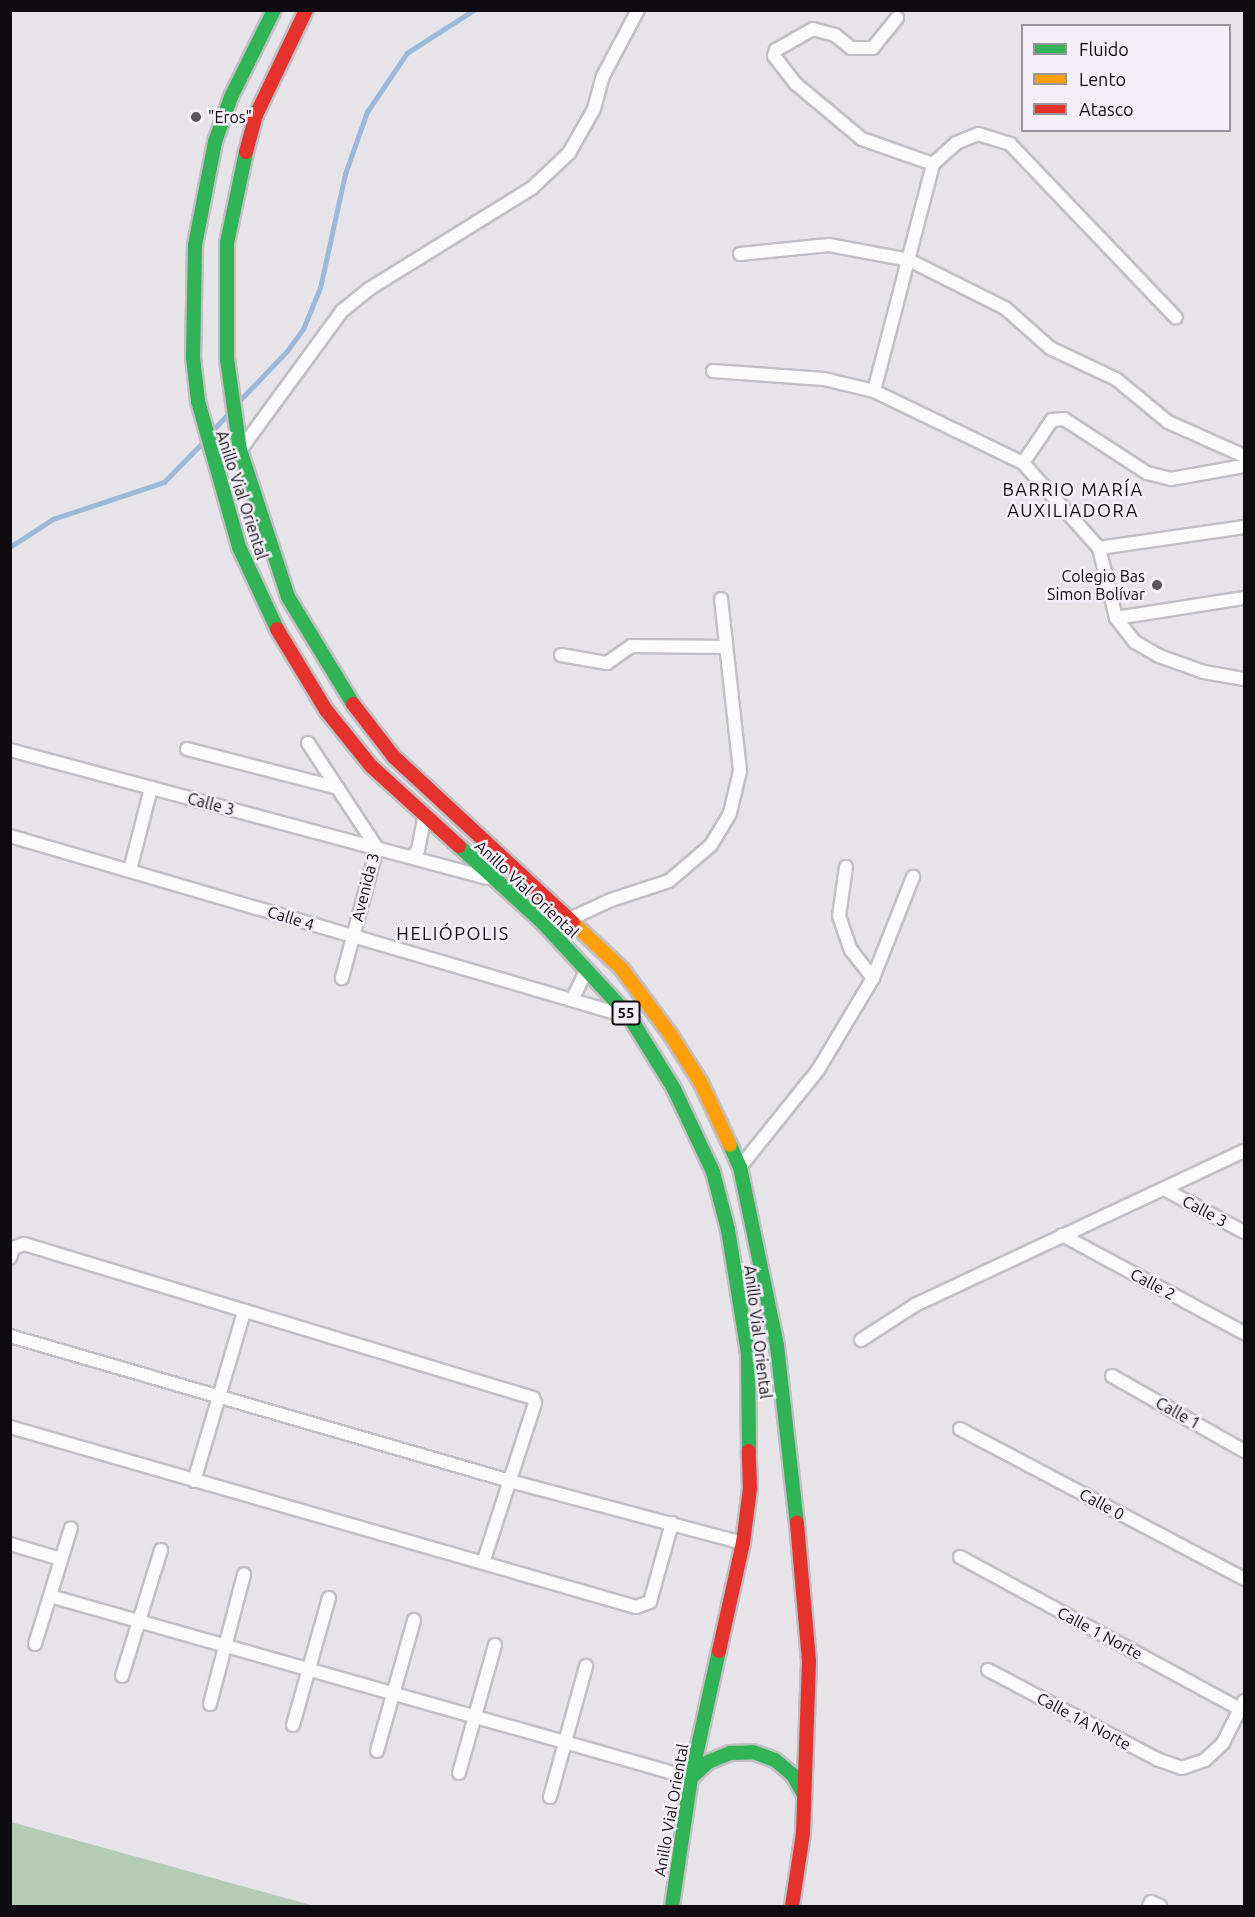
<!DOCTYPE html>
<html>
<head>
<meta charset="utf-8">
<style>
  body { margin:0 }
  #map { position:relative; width:1255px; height:1917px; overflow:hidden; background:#e6e3e9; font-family:Ubuntu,sans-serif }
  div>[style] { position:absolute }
  .forest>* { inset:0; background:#b4cbb5 }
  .stream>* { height:4.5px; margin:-2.25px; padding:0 2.25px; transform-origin:2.25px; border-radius:2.25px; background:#9cb9da }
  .roads { filter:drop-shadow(2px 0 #c2bfc4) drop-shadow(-2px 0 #c2bfc4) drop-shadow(0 2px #c2bfc4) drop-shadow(0 -2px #c2bfc4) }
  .street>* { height:12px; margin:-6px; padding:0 6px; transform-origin:6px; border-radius:6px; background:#fbfbfc }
  .fast>* { height:14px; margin:-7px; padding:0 7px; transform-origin:7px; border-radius:7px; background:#30b455 }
  .slow>* { height:14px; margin:-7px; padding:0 7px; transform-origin:7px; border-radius:7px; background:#ff9f0a }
  .jam>* { height:14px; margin:-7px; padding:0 7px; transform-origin:7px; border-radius:7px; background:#e5322d }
  .dots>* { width:16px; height:16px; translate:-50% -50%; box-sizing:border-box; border:3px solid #f4eef9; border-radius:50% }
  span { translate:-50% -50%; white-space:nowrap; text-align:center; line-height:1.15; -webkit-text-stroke:5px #f4eef9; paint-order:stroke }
  .shield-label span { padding:2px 4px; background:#f4eef9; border:2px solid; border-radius:4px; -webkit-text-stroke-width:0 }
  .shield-label { font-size:15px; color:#0e0c10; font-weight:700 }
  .poi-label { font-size:16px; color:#0e0c10 }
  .left { translate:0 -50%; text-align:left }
  .right { translate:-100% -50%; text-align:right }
  .street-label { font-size:16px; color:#0e0c10 }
  .neighbourhood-label { font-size:18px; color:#0e0c10; letter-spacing:1.5px }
  .frame { position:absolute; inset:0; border:12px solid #0e0c10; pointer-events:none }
  .legend { position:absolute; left:1021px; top:24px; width:210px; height:108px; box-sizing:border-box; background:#f4eef9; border:2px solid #98949c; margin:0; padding:8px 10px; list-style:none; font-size:18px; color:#0e0c10 }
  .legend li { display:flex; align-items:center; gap:12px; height:30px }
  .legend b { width:30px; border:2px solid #98949c }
</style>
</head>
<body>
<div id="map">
  <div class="forest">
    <div style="clip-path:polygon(11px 1822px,314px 1906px,11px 1906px)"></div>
  </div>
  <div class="stream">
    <div style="left:241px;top:399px;width:66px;rotate:-46.2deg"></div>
    <div style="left:287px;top:351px;width:27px;rotate:-54deg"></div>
    <div style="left:303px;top:329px;width:44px;rotate:-67.5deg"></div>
    <div style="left:320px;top:288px;width:117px;rotate:-77.6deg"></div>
    <div style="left:345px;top:174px;width:66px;rotate:-70.5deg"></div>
    <div style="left:367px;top:112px;width:71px;rotate:-55.9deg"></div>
    <div style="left:407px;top:53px;width:80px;rotate:-32.7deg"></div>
    <div style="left:213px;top:430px;width:22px;rotate:-47deg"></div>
    <div style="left:10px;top:547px;width:51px;rotate:-33.1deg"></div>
    <div style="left:53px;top:519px;width:117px;rotate:-18.4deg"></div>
    <div style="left:164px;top:482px;width:54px;rotate:-45.7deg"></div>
  </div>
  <div class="roads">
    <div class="street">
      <div style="left:897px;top:18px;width:38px;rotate:129deg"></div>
      <div style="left:873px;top:48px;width:22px;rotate:180deg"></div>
      <div style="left:851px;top:48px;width:21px;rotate:-141deg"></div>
      <div style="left:835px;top:35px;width:23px;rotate:-165deg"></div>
      <div style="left:813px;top:29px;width:43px;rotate:150.4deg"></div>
      <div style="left:776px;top:50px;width:6px;rotate:108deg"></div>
      <div style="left:774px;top:56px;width:36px;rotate:52deg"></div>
      <div style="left:796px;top:84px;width:86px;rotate:39.8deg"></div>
      <div style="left:862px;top:139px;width:75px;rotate:19.4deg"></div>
      <div style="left:740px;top:254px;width:89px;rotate:-5.8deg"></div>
      <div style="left:829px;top:245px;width:81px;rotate:10.6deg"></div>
      <div style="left:909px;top:260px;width:107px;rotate:26.6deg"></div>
      <div style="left:1005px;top:308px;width:60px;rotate:41.6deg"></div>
      <div style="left:1050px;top:348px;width:73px;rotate:25.2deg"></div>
      <div style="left:1116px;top:379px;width:67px;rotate:39.6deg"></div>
      <div style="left:1168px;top:422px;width:83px;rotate:24.1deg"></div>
      <div style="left:713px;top:371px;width:111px;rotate:4.1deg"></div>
      <div style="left:824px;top:379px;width:51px;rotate:13.5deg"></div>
      <div style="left:874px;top:391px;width:165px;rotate:25.8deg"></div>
      <div style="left:1023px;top:463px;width:114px;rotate:48.2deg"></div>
      <div style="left:1099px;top:548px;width:72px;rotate:76.3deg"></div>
      <div style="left:1116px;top:618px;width:31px;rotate:52deg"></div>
      <div style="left:1135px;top:642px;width:28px;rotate:30deg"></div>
      <div style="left:1159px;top:656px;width:48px;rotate:19.6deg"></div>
      <div style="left:1204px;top:672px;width:41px;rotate:9.9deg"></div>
      <div style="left:874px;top:391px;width:235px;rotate:-75.4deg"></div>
      <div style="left:933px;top:164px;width:31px;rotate:-42deg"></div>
      <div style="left:956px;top:143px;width:24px;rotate:-22deg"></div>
      <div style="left:978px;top:134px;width:34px;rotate:17deg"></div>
      <div style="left:1010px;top:144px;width:240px;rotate:46.3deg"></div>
      <div style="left:241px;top:449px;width:171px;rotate:-53.8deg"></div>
      <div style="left:342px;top:311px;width:35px;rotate:-39deg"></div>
      <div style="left:369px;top:289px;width:192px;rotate:-31.8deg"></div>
      <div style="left:532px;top:188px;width:51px;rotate:-43.4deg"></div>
      <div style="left:569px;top:153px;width:51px;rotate:-60.4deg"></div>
      <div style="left:594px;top:109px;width:34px;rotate:-75deg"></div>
      <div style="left:603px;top:76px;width:75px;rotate:-62.1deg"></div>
      <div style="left:1023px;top:463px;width:52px;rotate:-56deg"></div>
      <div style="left:1052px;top:420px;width:12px;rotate:-5deg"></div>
      <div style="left:1064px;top:419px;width:99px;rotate:33deg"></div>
      <div style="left:1147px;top:473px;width:25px;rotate:14deg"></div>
      <div style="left:1171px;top:479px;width:74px;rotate:-10.1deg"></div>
      <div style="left:1099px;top:548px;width:147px;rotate:-8.2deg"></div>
      <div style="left:1116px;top:618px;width:130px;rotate:-8.9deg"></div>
      <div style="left:561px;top:655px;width:47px;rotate:9.9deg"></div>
      <div style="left:607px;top:663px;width:29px;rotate:-35deg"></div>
      <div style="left:631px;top:646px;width:95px;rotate:0.6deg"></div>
      <div style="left:308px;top:743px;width:126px;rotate:56.7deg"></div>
      <div style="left:377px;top:848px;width:135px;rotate:105.1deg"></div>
      <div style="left:187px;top:749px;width:156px;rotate:14.5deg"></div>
      <div style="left:10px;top:750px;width:494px;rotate:15deg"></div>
      <div style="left:10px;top:836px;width:639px;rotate:16.28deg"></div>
      <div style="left:412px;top:857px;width:9px;rotate:-49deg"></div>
      <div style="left:418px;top:850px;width:33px;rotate:-79deg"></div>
      <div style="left:846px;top:867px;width:49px;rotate:98.1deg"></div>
      <div style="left:839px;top:916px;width:36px;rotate:71deg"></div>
      <div style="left:851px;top:950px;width:36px;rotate:52deg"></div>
      <div style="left:130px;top:870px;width:85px;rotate:-75.6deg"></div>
      <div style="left:570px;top:919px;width:45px;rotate:-24.9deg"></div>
      <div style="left:611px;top:900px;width:61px;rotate:-18.1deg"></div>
      <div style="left:669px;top:881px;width:55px;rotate:-40.6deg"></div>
      <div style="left:711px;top:845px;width:37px;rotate:-59deg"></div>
      <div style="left:730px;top:813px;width:43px;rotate:-76.6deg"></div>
      <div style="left:740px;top:771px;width:173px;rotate:-96.3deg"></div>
      <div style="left:572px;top:1000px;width:34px;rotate:-64deg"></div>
      <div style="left:740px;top:1167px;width:124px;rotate:-51.2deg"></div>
      <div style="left:818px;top:1070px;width:107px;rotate:-59.1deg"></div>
      <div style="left:873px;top:978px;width:109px;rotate:-68.4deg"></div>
      <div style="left:1166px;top:1190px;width:89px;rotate:28.3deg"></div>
      <div style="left:1062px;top:1235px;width:207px;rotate:28.3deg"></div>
      <div style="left:10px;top:1258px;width:10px;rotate:-73deg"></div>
      <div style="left:13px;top:1248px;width:12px;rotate:-20deg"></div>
      <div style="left:24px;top:1244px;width:532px;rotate:16.83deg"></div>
      <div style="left:533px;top:1398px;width:5px;rotate:68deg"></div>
      <div style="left:535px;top:1403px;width:168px;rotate:108deg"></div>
      <div style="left:10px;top:1336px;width:521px;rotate:16.17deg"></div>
      <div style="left:510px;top:1481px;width:241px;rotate:14.9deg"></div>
      <div style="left:861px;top:1340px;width:64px;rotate:-32.9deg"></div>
      <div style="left:915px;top:1305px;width:363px;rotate:-25.1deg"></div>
      <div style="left:1112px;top:1376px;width:152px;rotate:29.6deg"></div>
      <div style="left:10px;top:1427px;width:651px;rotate:16.04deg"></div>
      <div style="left:636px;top:1607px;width:15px;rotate:-20deg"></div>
      <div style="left:650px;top:1602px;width:82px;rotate:-74.4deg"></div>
      <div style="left:960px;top:1429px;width:321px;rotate:27.8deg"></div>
      <div style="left:194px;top:1481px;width:176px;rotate:-73.5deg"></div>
      <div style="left:10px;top:1544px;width:53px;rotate:16.4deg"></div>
      <div style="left:960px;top:1557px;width:319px;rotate:28.5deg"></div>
      <div style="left:50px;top:1596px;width:666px;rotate:15.85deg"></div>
      <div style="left:35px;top:1644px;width:121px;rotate:-72.8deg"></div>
      <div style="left:988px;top:1670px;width:193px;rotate:27.8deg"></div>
      <div style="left:1159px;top:1760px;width:24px;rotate:19deg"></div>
      <div style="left:1182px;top:1768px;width:24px;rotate:-19deg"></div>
      <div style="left:1205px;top:1760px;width:25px;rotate:-43deg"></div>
      <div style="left:1223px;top:1743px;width:47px;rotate:-63.4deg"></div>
      <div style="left:122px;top:1676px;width:132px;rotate:-72.8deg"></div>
      <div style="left:210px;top:1704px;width:134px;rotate:-75.3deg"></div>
      <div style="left:293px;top:1725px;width:132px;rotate:-74.2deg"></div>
      <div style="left:377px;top:1751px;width:136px;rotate:-74.2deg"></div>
      <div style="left:459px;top:1773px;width:133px;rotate:-74.3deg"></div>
      <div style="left:550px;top:1797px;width:136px;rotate:-74.6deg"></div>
      <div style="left:1149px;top:1906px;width:4px;rotate:-63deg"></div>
      <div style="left:1151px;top:1902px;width:10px;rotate:24deg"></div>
    </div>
    <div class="fast">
      <div style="left:274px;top:10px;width:97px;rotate:116.3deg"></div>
      <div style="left:231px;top:97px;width:48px;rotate:109.6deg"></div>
      <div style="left:215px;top:142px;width:105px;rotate:101deg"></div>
      <div style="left:195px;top:245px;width:112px;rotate:91deg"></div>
      <div style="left:193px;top:357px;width:44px;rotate:83.5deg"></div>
      <div style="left:198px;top:401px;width:152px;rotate:74.3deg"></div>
      <div style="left:239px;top:547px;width:90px;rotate:65.1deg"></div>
      <div style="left:246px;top:152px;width:93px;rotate:101.8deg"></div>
      <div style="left:227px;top:243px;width:116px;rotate:90deg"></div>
      <div style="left:227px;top:359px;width:92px;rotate:81.9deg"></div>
      <div style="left:240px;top:450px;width:155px;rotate:71.9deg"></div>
      <div style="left:288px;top:597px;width:125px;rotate:58.7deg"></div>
      <div style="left:459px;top:846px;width:113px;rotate:42.5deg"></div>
      <div style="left:542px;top:922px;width:128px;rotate:47.2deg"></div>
      <div style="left:629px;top:1016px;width:86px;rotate:58.3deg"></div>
      <div style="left:674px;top:1089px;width:92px;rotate:64.8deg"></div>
      <div style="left:713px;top:1172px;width:60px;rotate:75.5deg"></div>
      <div style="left:728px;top:1230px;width:126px;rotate:80.8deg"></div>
      <div style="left:748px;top:1354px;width:97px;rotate:89.4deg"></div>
      <div style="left:730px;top:1145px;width:24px;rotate:66deg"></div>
      <div style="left:740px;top:1167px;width:183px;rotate:78.3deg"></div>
      <div style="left:777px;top:1346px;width:178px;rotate:83.6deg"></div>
      <div style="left:691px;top:1778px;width:23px;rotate:-43deg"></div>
      <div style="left:708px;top:1762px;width:24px;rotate:-22deg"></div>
      <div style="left:730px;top:1753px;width:23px;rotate:-2deg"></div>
      <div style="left:753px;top:1752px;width:23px;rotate:20deg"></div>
      <div style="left:775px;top:1760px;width:23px;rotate:40deg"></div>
      <div style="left:793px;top:1775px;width:23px;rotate:61deg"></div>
      <div style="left:672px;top:1906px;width:129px;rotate:-81.6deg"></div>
      <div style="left:691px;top:1778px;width:130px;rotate:-77.6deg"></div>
    </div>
    <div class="slow">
      <div style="left:573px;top:923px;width:66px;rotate:43.2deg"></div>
      <div style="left:621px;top:968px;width:82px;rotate:53.4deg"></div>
      <div style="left:670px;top:1034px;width:58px;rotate:57.7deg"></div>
      <div style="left:701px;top:1083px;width:68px;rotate:64.9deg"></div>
    </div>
    <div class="jam">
      <div style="left:246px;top:152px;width:38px;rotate:-75deg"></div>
      <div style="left:256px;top:115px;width:116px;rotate:-64.5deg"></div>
      <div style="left:277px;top:629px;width:95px;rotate:58.8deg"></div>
      <div style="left:326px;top:710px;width:72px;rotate:51.2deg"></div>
      <div style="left:371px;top:766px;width:119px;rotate:42.3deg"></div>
      <div style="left:353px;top:704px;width:67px;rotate:52.3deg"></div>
      <div style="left:394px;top:757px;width:244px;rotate:42.8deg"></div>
      <div style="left:719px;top:1651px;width:111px;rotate:-77.5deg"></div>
      <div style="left:743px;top:1543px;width:55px;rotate:-82.7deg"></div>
      <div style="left:750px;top:1488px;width:37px;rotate:-92deg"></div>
      <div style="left:792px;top:1906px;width:74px;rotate:-81.4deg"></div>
      <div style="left:803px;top:1833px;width:172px;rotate:-88deg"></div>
      <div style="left:809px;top:1661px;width:139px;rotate:-95deg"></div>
    </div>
  </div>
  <div class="dots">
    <div style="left:196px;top:117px;background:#5a575c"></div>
    <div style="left:1157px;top:585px;background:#5a575c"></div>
  </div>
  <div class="shield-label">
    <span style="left:626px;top:1013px">55</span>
  </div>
  <div class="poi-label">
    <span class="left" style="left:208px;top:117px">"Eros"</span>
    <span class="right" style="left:1145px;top:585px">Colegio Bas<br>Simon Bolívar</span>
  </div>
  <div class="street-label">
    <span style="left:242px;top:495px;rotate:72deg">Anillo Vial Oriental</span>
    <span style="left:211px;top:804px;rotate:15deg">Calle 3</span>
    <span style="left:365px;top:887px;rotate:-76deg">Avenida 3</span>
    <span style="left:527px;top:889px;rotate:43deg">Anillo Vial Oriental</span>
    <span style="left:291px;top:918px;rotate:17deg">Calle 4</span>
    <span style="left:1205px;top:1211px;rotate:28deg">Calle 3</span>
    <span style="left:1153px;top:1284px;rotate:28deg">Calle 2</span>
    <span style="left:758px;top:1332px;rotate:83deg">Anillo Vial Oriental</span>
    <span style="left:1178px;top:1413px;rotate:29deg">Calle 1</span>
    <span style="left:1102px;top:1504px;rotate:28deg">Calle 0</span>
    <span style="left:1100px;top:1633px;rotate:28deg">Calle 1 Norte</span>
    <span style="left:1084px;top:1721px;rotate:28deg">Calle 1A Norte</span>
    <span style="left:671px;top:1810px;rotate:-80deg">Anillo Vial Oriental</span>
  </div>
  <div class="neighbourhood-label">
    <span style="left:1073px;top:500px">BARRIO MARÍA<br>AUXILIADORA</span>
    <span style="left:453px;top:933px">HELIÓPOLIS</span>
  </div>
  <div class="frame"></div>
  <ul class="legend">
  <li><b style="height:8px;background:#30b455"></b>Fluido</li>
  <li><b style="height:8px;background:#ff9f0a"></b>Lento</li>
  <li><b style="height:8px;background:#e5322d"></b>Atasco</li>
  </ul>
</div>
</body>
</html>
